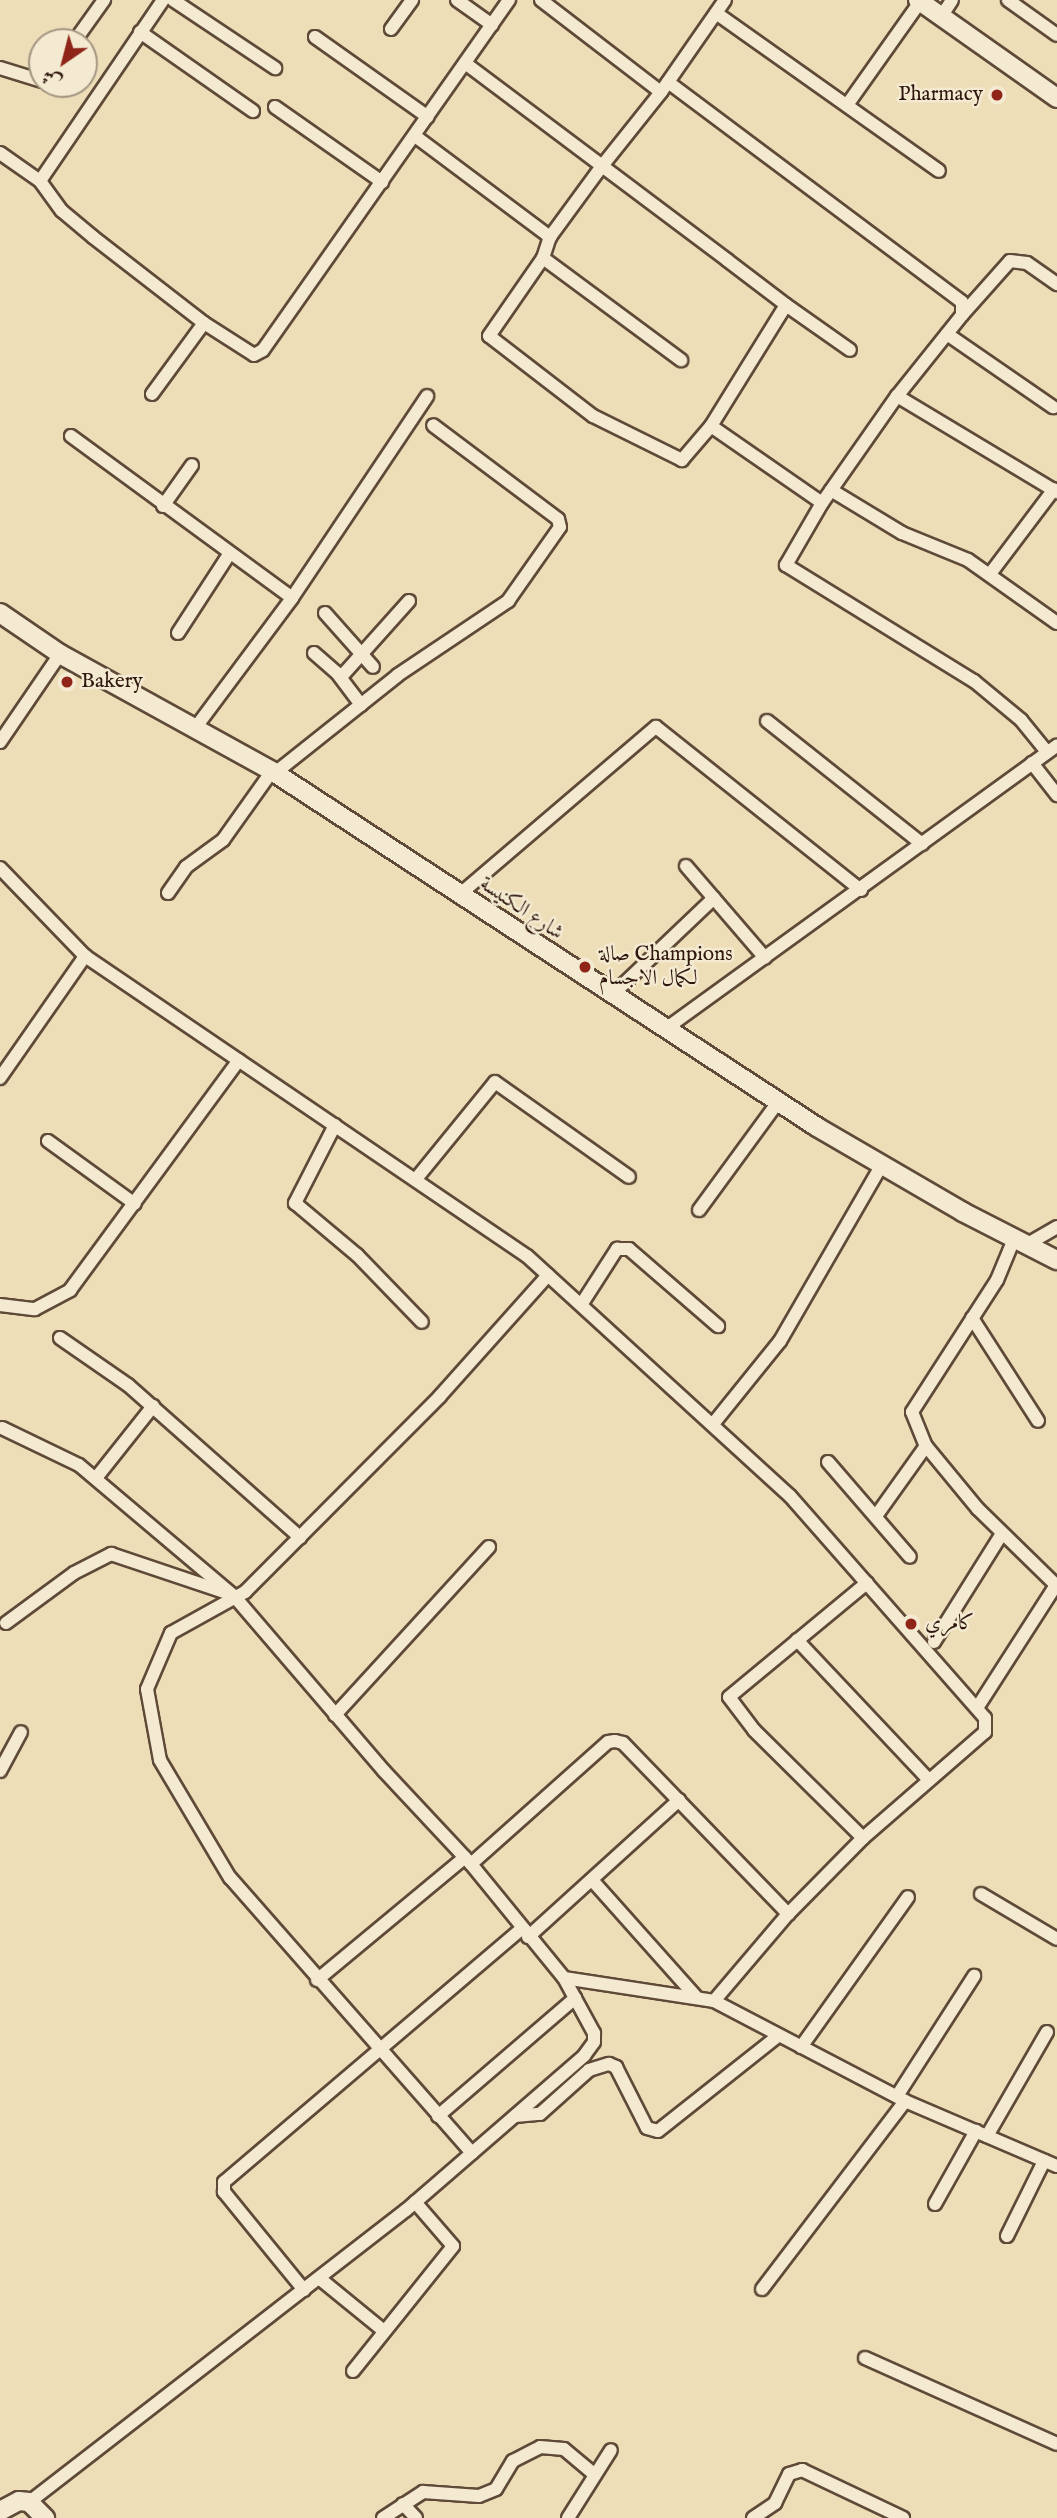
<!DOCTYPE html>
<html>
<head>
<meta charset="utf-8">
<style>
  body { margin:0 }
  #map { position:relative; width:1057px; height:2518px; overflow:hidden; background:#eddeb8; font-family:"IM FELL English",Amiri,serif }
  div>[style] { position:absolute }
  .roads { filter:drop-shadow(2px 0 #5f4938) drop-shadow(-2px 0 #5f4938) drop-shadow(0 2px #5f4938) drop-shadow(0 -2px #5f4938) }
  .street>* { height:12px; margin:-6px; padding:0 6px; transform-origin:6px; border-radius:6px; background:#f3ead1 }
  .secondary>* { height:18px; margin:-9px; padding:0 9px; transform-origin:9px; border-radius:9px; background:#f3ead1 }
  .dots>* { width:19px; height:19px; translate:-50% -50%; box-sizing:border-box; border:4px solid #f3ead1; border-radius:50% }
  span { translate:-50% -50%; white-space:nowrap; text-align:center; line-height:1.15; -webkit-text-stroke:5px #f3ead1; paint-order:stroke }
  .poi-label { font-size:21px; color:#30170e }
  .right { translate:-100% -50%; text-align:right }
  .left { translate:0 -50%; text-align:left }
  .street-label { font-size:21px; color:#30170e }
  .north { position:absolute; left:28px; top:28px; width:70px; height:70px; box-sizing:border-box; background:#f3ead1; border:2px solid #a59683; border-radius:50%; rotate:215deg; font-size:19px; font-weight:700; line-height:28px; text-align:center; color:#30170e }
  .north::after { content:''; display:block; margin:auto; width:24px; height:32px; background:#8f2418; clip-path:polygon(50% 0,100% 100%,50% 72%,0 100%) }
</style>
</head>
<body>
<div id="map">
  <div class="roads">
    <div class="street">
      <div style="left:173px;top:0;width:123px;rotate:33.7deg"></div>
      <div style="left:457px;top:0;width:43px;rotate:35.5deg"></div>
      <div style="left:541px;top:0;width:151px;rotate:37.5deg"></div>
      <div style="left:1008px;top:0;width:60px;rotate:35.5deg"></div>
      <div style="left:716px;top:13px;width:273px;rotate:35.3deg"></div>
      <div style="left:941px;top:17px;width:20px;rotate:-57deg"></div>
      <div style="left:391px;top:29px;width:36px;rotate:-54deg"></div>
      <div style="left:140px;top:32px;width:138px;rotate:35deg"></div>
      <div style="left:315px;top:37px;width:138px;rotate:35.3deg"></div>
      <div style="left:74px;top:42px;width:52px;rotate:-54.5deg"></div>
      <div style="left:465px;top:63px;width:171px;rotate:36.9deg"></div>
      <div style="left:602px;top:166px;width:156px;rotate:36.9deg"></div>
      <div style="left:727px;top:260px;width:74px;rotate:37.3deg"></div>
      <div style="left:786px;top:305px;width:142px;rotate:121.8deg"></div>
      <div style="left:711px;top:426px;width:45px;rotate:130.5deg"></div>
      <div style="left:682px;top:460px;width:99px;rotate:-153.7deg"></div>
      <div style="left:593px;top:416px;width:131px;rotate:-142.4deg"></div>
      <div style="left:489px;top:336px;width:95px;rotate:-55.3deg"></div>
      <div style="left:543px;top:258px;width:22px;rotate:-72deg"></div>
      <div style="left:550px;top:237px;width:88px;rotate:-53.8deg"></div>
      <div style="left:602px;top:166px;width:95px;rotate:-51.4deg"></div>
      <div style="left:661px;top:92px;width:112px;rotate:-55.2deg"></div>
      <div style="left:0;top:68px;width:44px;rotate:17.2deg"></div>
      <div style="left:668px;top:82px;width:367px;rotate:36.8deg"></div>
      <div style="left:962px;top:302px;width:13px;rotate:90deg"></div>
      <div style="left:962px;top:315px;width:104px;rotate:128.7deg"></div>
      <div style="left:897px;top:396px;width:131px;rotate:125deg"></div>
      <div style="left:822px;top:503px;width:72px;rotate:120.1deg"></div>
      <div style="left:786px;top:565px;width:221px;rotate:31.7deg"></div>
      <div style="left:974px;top:681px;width:61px;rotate:39.7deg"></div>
      <div style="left:1021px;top:720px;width:41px;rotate:50.9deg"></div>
      <div style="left:847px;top:105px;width:126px;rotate:-54.7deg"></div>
      <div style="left:275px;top:107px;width:131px;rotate:35deg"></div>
      <div style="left:415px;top:136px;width:169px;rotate:36.8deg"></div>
      <div style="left:0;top:153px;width:49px;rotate:35deg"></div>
      <div style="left:40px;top:181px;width:37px;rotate:54deg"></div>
      <div style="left:62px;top:211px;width:40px;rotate:40deg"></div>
      <div style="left:93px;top:237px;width:140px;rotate:37.8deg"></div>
      <div style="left:204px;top:323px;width:59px;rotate:32.6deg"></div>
      <div style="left:254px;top:355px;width:10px;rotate:-29deg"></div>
      <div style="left:263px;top:350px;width:428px;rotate:-54.9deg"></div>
      <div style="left:40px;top:181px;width:219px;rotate:-55.8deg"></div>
      <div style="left:543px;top:258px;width:172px;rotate:36.5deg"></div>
      <div style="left:786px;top:305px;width:78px;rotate:35.1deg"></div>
      <div style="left:962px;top:315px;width:72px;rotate:-48.4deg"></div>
      <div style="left:1010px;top:261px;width:17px;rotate:7deg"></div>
      <div style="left:1027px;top:263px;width:37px;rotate:35deg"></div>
      <div style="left:947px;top:334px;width:129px;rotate:34.6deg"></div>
      <div style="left:152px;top:394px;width:88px;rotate:-53.8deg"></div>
      <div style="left:897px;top:396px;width:187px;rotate:31deg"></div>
      <div style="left:711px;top:426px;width:135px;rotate:34.7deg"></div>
      <div style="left:71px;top:436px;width:274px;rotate:36.2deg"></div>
      <div style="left:831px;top:490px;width:83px;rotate:31.2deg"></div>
      <div style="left:902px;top:533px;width:71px;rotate:22.2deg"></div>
      <div style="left:968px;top:560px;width:109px;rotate:35.3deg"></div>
      <div style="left:163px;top:506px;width:50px;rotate:-54.7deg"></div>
      <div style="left:990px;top:574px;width:106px;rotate:-53deg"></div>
      <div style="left:325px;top:613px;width:72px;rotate:48.4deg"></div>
      <div style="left:178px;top:633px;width:95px;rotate:-57deg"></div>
      <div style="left:314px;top:653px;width:30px;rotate:41deg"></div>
      <div style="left:337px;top:673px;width:40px;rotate:53deg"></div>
      <div style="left:341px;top:677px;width:102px;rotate:-48.2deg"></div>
      <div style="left:767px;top:721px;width:198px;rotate:38.4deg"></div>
      <div style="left:196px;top:727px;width:161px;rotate:-53.3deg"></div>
      <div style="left:292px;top:598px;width:243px;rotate:-56.2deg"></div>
      <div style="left:0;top:742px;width:107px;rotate:-55.7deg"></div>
      <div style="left:1032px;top:763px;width:41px;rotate:52deg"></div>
      <div style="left:275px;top:773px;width:157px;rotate:-38.5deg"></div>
      <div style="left:398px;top:675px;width:133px;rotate:-33.9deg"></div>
      <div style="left:508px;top:601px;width:90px;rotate:-54.9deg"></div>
      <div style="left:560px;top:527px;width:8px;rotate:-104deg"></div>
      <div style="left:558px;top:519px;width:156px;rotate:-143.1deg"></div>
      <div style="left:686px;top:866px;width:121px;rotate:49.3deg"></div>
      <div style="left:0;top:868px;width:122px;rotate:46deg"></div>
      <div style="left:85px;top:956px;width:534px;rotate:34.17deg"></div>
      <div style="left:527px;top:1256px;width:356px;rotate:42.4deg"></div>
      <div style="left:790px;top:1496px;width:295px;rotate:48.7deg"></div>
      <div style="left:985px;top:1718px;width:14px;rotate:90deg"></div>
      <div style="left:985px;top:1732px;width:162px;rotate:139deg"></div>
      <div style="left:863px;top:1838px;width:107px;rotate:134.6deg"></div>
      <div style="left:788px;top:1914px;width:114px;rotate:130.4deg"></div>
      <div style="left:168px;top:893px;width:32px;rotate:-55deg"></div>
      <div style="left:186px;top:867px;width:46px;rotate:-36.1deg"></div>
      <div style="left:223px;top:840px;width:85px;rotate:-54.6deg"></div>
      <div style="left:459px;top:895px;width:259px;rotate:-40.5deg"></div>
      <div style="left:656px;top:727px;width:262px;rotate:38.5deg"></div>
      <div style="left:611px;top:996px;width:142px;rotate:-43.6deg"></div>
      <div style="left:664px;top:1030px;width:485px;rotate:-35.9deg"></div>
      <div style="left:0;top:1078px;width:149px;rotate:-55.1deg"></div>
      <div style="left:335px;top:1125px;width:88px;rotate:117.1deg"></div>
      <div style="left:295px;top:1203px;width:81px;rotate:40deg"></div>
      <div style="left:357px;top:1255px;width:93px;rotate:45.9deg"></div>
      <div style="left:48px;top:1141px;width:107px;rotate:35.9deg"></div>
      <div style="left:416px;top:1179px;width:125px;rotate:-50.8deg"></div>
      <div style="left:495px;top:1082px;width:164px;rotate:35.3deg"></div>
      <div style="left:699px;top:1210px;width:134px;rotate:-53.8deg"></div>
      <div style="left:1014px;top:1239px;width:44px;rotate:112.5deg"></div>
      <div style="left:997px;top:1280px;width:157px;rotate:122.8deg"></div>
      <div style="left:912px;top:1412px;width:37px;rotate:68deg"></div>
      <div style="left:926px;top:1446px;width:82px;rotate:50.5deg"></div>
      <div style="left:978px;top:1509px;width:110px;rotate:44.3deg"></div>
      <div style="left:1026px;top:1245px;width:36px;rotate:-30deg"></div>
      <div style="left:0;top:1305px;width:35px;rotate:7deg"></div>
      <div style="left:35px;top:1309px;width:40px;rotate:-28deg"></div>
      <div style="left:70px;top:1290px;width:285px;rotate:-53.7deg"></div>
      <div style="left:581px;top:1305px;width:67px;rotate:-57.3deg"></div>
      <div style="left:617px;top:1249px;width:12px"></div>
      <div style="left:629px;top:1249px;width:118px;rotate:40.9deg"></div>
      <div style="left:972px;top:1318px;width:122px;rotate:57.3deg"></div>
      <div style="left:60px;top:1338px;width:83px;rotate:34.7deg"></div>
      <div style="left:128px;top:1385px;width:230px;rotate:41.5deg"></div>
      <div style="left:713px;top:1424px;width:107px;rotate:-51.1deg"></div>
      <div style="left:780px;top:1341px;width:204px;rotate:-60deg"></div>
      <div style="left:2px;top:1428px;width:85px;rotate:25.7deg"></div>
      <div style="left:79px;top:1465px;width:203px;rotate:40.2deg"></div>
      <div style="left:234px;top:1596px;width:230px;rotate:49.4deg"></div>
      <div style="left:384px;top:1771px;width:127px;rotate:46.9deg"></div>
      <div style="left:471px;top:1864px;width:147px;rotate:50.8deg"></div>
      <div style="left:564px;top:1978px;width:63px;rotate:61.4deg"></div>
      <div style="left:594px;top:2033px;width:9px;rotate:90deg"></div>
      <div style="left:594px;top:2042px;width:17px;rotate:126deg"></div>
      <div style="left:584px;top:2056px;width:235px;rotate:139.1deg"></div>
      <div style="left:406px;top:2210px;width:477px;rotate:142.2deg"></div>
      <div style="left:828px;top:1462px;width:125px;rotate:49.2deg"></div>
      <div style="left:96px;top:1478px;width:92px;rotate:-51.6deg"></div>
      <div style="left:876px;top:1516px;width:86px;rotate:-54.5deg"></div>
      <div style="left:6px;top:1623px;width:84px;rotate:-36.3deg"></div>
      <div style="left:74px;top:1573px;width:42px;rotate:-27.2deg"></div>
      <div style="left:111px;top:1554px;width:122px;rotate:18.6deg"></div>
      <div style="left:797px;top:1640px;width:191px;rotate:46.7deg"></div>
      <div style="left:934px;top:1642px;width:126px;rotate:-57.9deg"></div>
      <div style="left:977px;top:1708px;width:146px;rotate:-57.3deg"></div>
      <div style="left:335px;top:1715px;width:228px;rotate:-47.5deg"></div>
      <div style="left:0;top:1771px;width:44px;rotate:-61.7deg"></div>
      <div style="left:863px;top:1838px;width:153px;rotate:-135.3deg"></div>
      <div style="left:754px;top:1730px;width:41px;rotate:-127.1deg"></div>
      <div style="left:729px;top:1697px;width:179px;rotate:-39.6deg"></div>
      <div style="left:471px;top:1864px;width:183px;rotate:-41.7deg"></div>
      <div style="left:608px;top:1742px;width:7px;rotate:-8deg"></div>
      <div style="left:615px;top:1741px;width:8px;rotate:14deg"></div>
      <div style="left:623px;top:1743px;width:238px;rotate:46deg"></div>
      <div style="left:592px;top:1880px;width:158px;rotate:48.3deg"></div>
      <div style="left:981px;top:1894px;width:88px;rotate:30.6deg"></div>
      <div style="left:528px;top:1937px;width:204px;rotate:-42.2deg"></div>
      <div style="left:564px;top:1978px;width:152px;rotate:8.7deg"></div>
      <div style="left:714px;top:2001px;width:216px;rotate:27.6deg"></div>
      <div style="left:905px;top:2101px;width:165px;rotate:23.2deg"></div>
      <div style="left:317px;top:1980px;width:192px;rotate:-39.7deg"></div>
      <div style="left:801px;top:2047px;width:184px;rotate:-54.5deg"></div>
      <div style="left:897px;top:2096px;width:143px;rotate:-57.3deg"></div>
      <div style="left:438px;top:2116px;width:181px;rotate:-40.7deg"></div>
      <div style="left:515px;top:2116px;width:25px;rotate:-5deg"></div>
      <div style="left:540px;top:2114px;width:66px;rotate:-41.9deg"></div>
      <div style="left:589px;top:2070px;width:21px;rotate:-17deg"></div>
      <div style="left:609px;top:2064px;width:8px;rotate:23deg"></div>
      <div style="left:616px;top:2067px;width:68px;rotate:63.1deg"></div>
      <div style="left:647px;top:2128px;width:11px;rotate:15deg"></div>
      <div style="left:658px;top:2131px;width:154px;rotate:-38.4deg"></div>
      <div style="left:987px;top:2136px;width:120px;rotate:-60deg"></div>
      <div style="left:472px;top:2153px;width:366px;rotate:-131.3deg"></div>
      <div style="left:230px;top:1878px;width:137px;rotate:-120.7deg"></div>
      <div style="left:160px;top:1760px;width:72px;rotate:-100.4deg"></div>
      <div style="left:147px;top:1689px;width:61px;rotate:-66.8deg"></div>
      <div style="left:171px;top:1633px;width:85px;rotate:-29deg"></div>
      <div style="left:245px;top:1592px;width:276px;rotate:-45.1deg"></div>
      <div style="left:440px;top:1396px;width:162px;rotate:-48.2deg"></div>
      <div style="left:935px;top:2204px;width:84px;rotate:-60.7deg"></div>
      <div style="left:1007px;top:2236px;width:84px;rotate:-63.7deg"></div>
      <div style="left:319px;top:2278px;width:84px;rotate:39.2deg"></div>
      <div style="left:762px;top:2289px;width:236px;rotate:-52.7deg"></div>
      <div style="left:304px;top:2290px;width:127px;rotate:-129.2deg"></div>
      <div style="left:224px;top:2192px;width:10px;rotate:-90deg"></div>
      <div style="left:224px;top:2182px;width:390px;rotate:-40.4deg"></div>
      <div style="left:865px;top:2358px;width:210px;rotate:24.1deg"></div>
      <div style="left:353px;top:2371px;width:160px;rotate:-51.3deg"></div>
      <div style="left:453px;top:2246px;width:58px;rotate:-130.8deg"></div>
      <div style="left:403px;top:2504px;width:19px;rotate:47deg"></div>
      <div style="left:383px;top:2518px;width:48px;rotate:-33deg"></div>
      <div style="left:423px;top:2492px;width:56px;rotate:4.1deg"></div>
      <div style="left:479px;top:2496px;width:18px;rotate:-22deg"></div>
      <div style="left:496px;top:2489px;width:33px;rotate:-59deg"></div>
      <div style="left:513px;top:2461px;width:30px;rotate:-27deg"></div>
      <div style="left:540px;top:2447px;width:24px;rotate:5deg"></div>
      <div style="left:564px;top:2449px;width:38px;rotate:40deg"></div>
      <div style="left:568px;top:2518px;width:80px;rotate:-57.7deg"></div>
      <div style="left:753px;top:2518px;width:27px;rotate:-34deg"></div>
      <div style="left:775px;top:2503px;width:32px;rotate:-64deg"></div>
      <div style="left:789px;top:2474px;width:14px;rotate:-17deg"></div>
      <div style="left:802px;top:2470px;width:112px;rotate:25.4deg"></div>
    </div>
    <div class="secondary">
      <div style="left:918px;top:0;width:170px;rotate:35.2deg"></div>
      <div style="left:0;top:613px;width:73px;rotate:34.3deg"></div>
      <div style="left:60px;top:654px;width:242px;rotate:28.9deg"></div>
      <div style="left:272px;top:771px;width:651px;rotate:33.15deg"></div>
      <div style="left:817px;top:1127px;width:169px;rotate:30.2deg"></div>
      <div style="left:963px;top:1212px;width:106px;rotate:27.1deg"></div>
      <div style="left:0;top:2511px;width:21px;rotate:-28deg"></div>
      <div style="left:19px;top:2501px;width:10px;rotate:6deg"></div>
      <div style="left:29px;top:2502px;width:23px;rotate:45deg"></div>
    </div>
  </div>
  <div class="dots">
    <div style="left:997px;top:95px;background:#8f2418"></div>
    <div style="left:67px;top:682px;background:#8f2418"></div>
    <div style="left:585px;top:967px;background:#8f2418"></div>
    <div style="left:911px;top:1624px;background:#8f2418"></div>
  </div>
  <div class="poi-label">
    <span class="right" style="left:983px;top:95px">Pharmacy</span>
    <span class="left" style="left:81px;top:682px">Bakery</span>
    <span class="left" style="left:599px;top:967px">صالة Champions<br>لكمال الاجسام</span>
    <span class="left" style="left:925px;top:1624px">كامري</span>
  </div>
  <div class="street-label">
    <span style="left:521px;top:909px;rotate:34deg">شارع الكنيسة</span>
  </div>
  <div class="north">ش</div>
</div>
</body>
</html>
